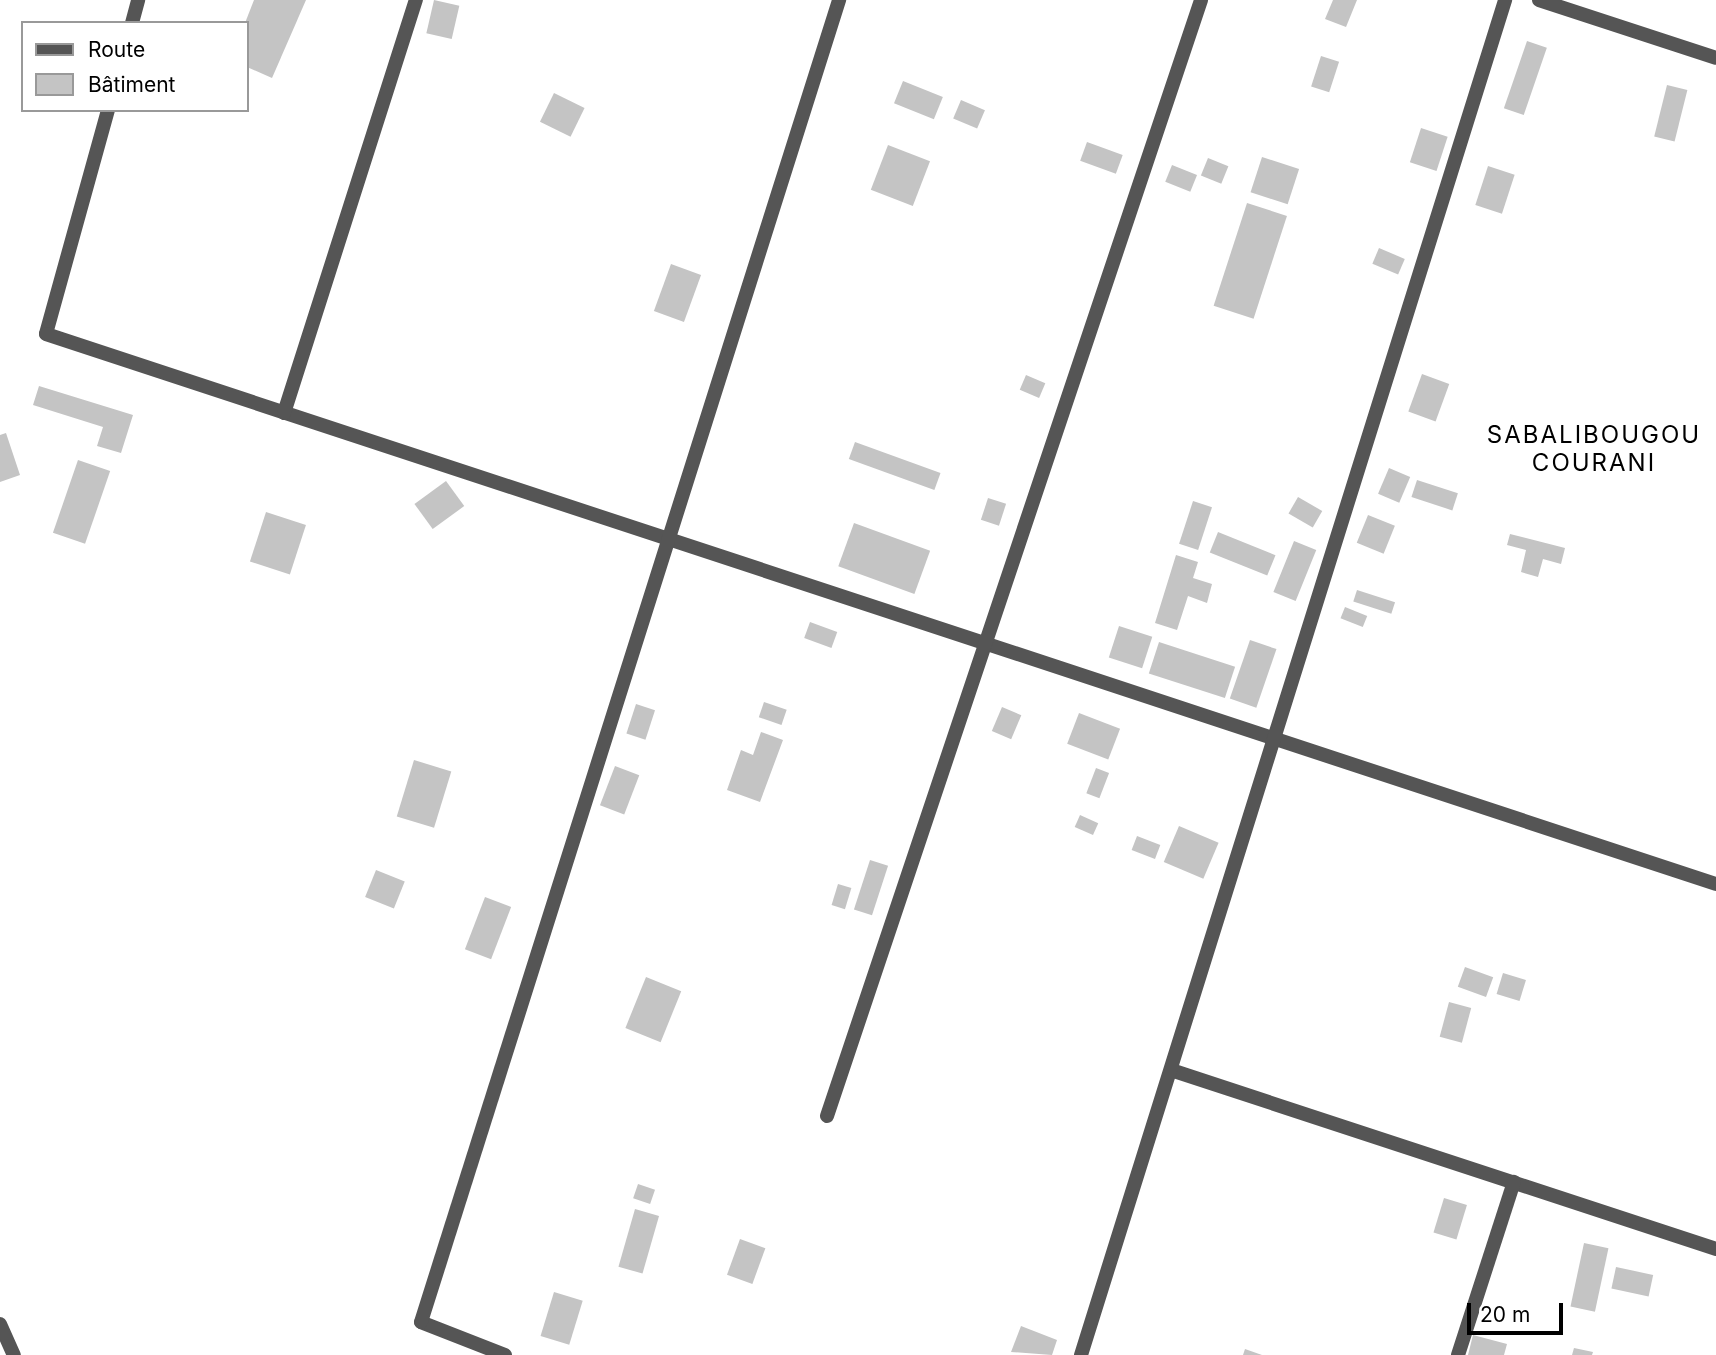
<!DOCTYPE html>
<html>
<head>
<meta charset="utf-8">
<style>
  body { margin:0 }
  #map { position:relative; width:1716px; height:1355px; overflow:hidden; background:#fff; font-family:Inter,sans-serif }
  div>[style] { position:absolute }
  .building>* { inset:0; background:#c4c4c4; transform-origin:0 0 }
  .street>* { height:14px; margin:-7px; padding:0 7px; transform-origin:7px; border-radius:7px; background:#555 }
  span { translate:-50% -50%; white-space:nowrap; text-align:center; line-height:1.15; -webkit-text-stroke:7px #fff; paint-order:stroke }
  .quarter-label { font-size:24px; color:#000; letter-spacing:2px }
  .legend { position:absolute; left:21px; top:21px; width:228px; height:91px; box-sizing:border-box; background:#fff; border:2px solid #999; margin:0; padding:9px 12px; list-style:none; font-size:21px; color:#000 }
  .legend li { display:flex; align-items:center; gap:14px; height:35px }
  .legend b { width:35px; border:2px solid #999 }
  .scale { position:absolute; left:1467px; top:1303px; width:96px; height:32px; box-sizing:border-box; border:4px solid #000; border-top:0; padding-left:9px; font-size:21px; line-height:24px; white-space:nowrap; color:#000; -webkit-text-stroke:5px #fff; paint-order:stroke }
</style>
</head>
<body>
<div id="map">
  <div class="building">
    <div style="clip-path:polygon(254px 0,306px 0,272px 78px,247px 67px,245px 23px)"></div>
    <div style="left:434px;top:0;width:26px;height:34px;rotate:13deg"></div>
    <div style="clip-path:polygon(1333px 0,1357px 0,1346px 27px,1325px 19px)"></div>
    <div style="left:1527px;top:41px;width:21px;height:71px;rotate:19deg"></div>
    <div style="left:1321px;top:56px;width:19px;height:32px;rotate:18deg"></div>
    <div style="left:903px;top:81px;width:43px;height:24px;rotate:22deg"></div>
    <div style="left:1667px;top:85px;width:21px;height:53px;rotate:14deg"></div>
    <div style="left:554px;top:93px;width:34px;height:32px;rotate:26deg"></div>
    <div style="left:961px;top:100px;width:26px;height:20px;rotate:23deg"></div>
    <div style="left:1421px;top:128px;width:28px;height:36px;rotate:18deg"></div>
    <div style="left:1087px;top:142px;width:38px;height:20px;rotate:20deg"></div>
    <div style="left:888px;top:145px;width:45px;height:48px;rotate:21deg"></div>
    <div style="left:1262px;top:157px;width:39px;height:37px;rotate:18deg"></div>
    <div style="left:1208px;top:158px;width:22px;height:19px;rotate:22deg"></div>
    <div style="left:1172px;top:165px;width:27px;height:18px;rotate:22deg"></div>
    <div style="left:1488px;top:166px;width:28px;height:41px;rotate:18deg"></div>
    <div style="left:1247px;top:203px;width:42px;height:108px;rotate:18deg"></div>
    <div style="left:1379px;top:248px;width:28px;height:17px;rotate:23deg"></div>
    <div style="left:671px;top:264px;width:32px;height:50px;rotate:20deg"></div>
    <div style="left:1422px;top:374px;width:29px;height:40px;rotate:20deg"></div>
    <div style="left:1026px;top:375px;width:21px;height:16px;rotate:23deg"></div>
    <div style="clip-path:polygon(39px 386px,133px 415px,121px 453px,97px 446px,103px 427px,33px 405px)"></div>
    <div style="clip-path:polygon(6px 433px,20px 475px,0 482px,0 435px)"></div>
    <div style="left:855px;top:442px;width:91px;height:18px;rotate:20deg"></div>
    <div style="left:78px;top:460px;width:34px;height:77px;rotate:19deg"></div>
    <div style="left:1389px;top:468px;width:23px;height:28px;rotate:23deg"></div>
    <div style="left:1417px;top:480px;width:43px;height:18px;rotate:18deg"></div>
    <div style="left:446px;top:481px;width:31px;height:39px;rotate:54deg"></div>
    <div style="left:1298px;top:497px;width:28px;height:19px;rotate:30deg"></div>
    <div style="left:988px;top:498px;width:19px;height:23px;rotate:18deg"></div>
    <div style="left:1193px;top:501px;width:20px;height:45px;rotate:18deg"></div>
    <div style="left:266px;top:512px;width:42px;height:52px;rotate:18deg"></div>
    <div style="left:1368px;top:515px;width:29px;height:30px;rotate:22deg"></div>
    <div style="left:854px;top:523px;width:81px;height:46px;rotate:20deg"></div>
    <div style="left:1218px;top:532px;width:62px;height:22px;rotate:22deg"></div>
    <div style="clip-path:polygon(1510px 534px,1565px 548px,1561px 564px,1543px 559px,1538px 577px,1521px 572px,1526px 550px,1507px 545px)"></div>
    <div style="left:1294px;top:541px;width:24px;height:55px;rotate:22deg"></div>
    <div style="clip-path:polygon(1176px 555px,1198px 562px,1193px 578px,1212px 584px,1207px 603px,1188px 596px,1177px 630px,1155px 623px)"></div>
    <div style="left:1357px;top:590px;width:40px;height:12px;rotate:18deg"></div>
    <div style="left:1345px;top:607px;width:24px;height:12px;rotate:22deg"></div>
    <div style="left:810px;top:622px;width:29px;height:17px;rotate:20deg"></div>
    <div style="left:1119px;top:626px;width:35px;height:33px;rotate:18deg"></div>
    <div style="left:1250px;top:640px;width:28px;height:62px;rotate:19deg"></div>
    <div style="left:1159px;top:642px;width:80px;height:33px;rotate:18deg"></div>
    <div style="left:764px;top:702px;width:24px;height:16px;rotate:19deg"></div>
    <div style="left:636px;top:704px;width:20px;height:31px;rotate:18deg"></div>
    <div style="left:1002px;top:707px;width:21px;height:26px;rotate:23deg"></div>
    <div style="left:1079px;top:713px;width:44px;height:33px;rotate:21deg"></div>
    <div style="clip-path:polygon(761px 732px,783px 740px,760px 802px,727px 790px,741px 750px,753px 755px)"></div>
    <div style="left:414px;top:760px;width:39px;height:59px;rotate:17deg"></div>
    <div style="left:615px;top:766px;width:26px;height:42px;rotate:21deg"></div>
    <div style="left:1096px;top:768px;width:14px;height:27px;rotate:21deg"></div>
    <div style="left:1080px;top:815px;width:20px;height:13px;rotate:24deg"></div>
    <div style="left:1179px;top:826px;width:43px;height:39px;rotate:23deg"></div>
    <div style="left:1137px;top:836px;width:25px;height:15px;rotate:21deg"></div>
    <div style="left:870px;top:860px;width:19px;height:52px;rotate:18deg"></div>
    <div style="left:376px;top:870px;width:31px;height:29px;rotate:22deg"></div>
    <div style="left:838px;top:884px;width:14px;height:22px;rotate:17deg"></div>
    <div style="left:485px;top:897px;width:28px;height:56px;rotate:21deg"></div>
    <div style="left:1465px;top:967px;width:30px;height:21px;rotate:20deg"></div>
    <div style="left:1503px;top:973px;width:24px;height:22px;rotate:17deg"></div>
    <div style="left:646px;top:977px;width:38px;height:55px;rotate:22deg"></div>
    <div style="left:1449px;top:1002px;width:23px;height:36px;rotate:15deg"></div>
    <div style="left:638px;top:1184px;width:18px;height:15px;rotate:19deg"></div>
    <div style="left:1444px;top:1198px;width:24px;height:36px;rotate:17deg"></div>
    <div style="left:635px;top:1209px;width:25px;height:60px;rotate:16deg"></div>
    <div style="left:740px;top:1239px;width:27px;height:38px;rotate:20deg"></div>
    <div style="left:1584px;top:1243px;width:25px;height:65px;rotate:12deg"></div>
    <div style="left:1616px;top:1267px;width:38px;height:22px;rotate:12deg"></div>
    <div style="left:554px;top:1292px;width:30px;height:46px;rotate:17deg"></div>
    <div style="clip-path:polygon(1021px 1326px,1057px 1340px,1052px 1355px,1011px 1352px)"></div>
    <div style="clip-path:polygon(1473px 1335px,1507px 1344px,1504px 1355px,1468px 1355px)"></div>
    <div style="clip-path:polygon(1574px 1348px,1593px 1352px,1592px 1355px,1572px 1355px)"></div>
    <div style="clip-path:polygon(1245px 1349px,1262px 1355px,1243px 1355px)"></div>
  </div>
  <div class="street">
    <div style="left:1539px;top:0;width:186px;rotate:18.1deg"></div>
    <div style="left:132px;top:23px;width:24px;rotate:-75deg"></div>
    <div style="left:108px;top:110px;width:232px;rotate:105.5deg"></div>
    <div style="left:46px;top:334px;width:1758px;rotate:18.23deg"></div>
    <div style="left:284px;top:413px;width:434px;rotate:-72.3deg"></div>
    <div style="left:1171px;top:1070px;width:574px;rotate:18.18deg"></div>
    <div style="left:827px;top:1116px;width:1177px;rotate:-71.47deg"></div>
    <div style="left:0;top:1324px;width:34px;rotate:66deg"></div>
    <div style="left:505px;top:1355px;width:90px;rotate:-158.6deg"></div>
    <div style="left:421px;top:1322px;width:1387px;rotate:-72.45deg"></div>
    <div style="left:1081px;top:1355px;width:1420px;rotate:-72.62deg"></div>
    <div style="left:1458px;top:1355px;width:182px;rotate:-72.1deg"></div>
  </div>
  <div class="quarter-label">
    <span style="left:1594px;top:449px">SABALIBOUGOU<br>COURANI</span>
  </div>
  <ul class="legend">
  <li><b style="height:9px;background:#555"></b>Route</li>
  <li><b style="height:19px;background:#c4c4c4"></b>Bâtiment</li>
  </ul>
  <div class="scale">20 m</div>
</div>
</body>
</html>
